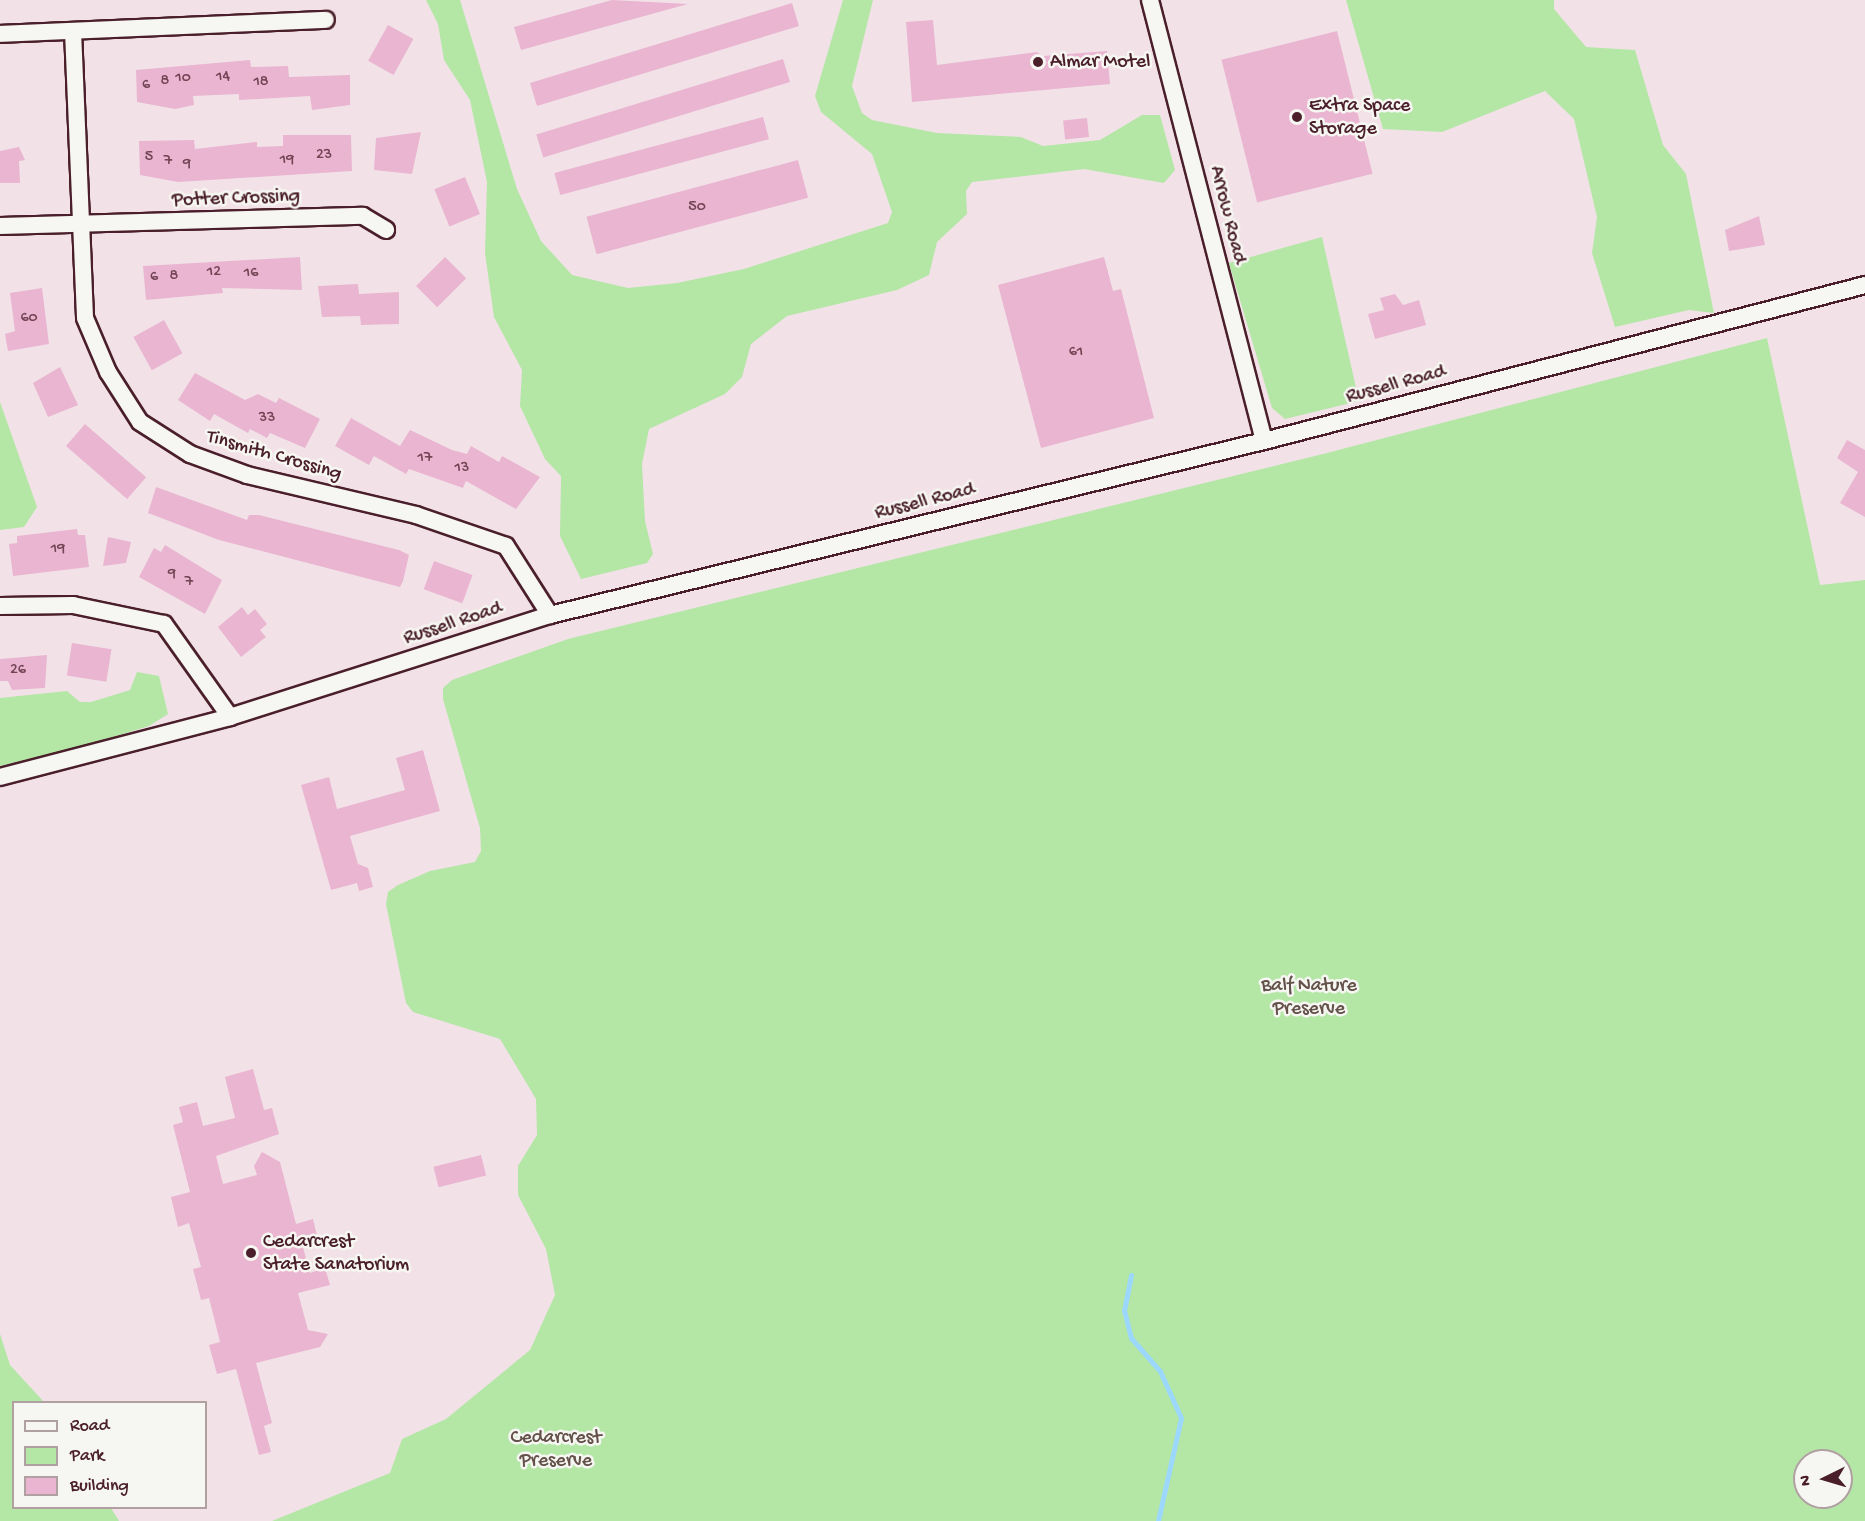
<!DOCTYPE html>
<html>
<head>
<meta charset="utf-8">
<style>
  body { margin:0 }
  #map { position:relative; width:1865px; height:1521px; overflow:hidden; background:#f2e2e8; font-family:"Gochi Hand",sans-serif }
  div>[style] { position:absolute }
  .green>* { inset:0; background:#b4e6a6 }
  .stream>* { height:5px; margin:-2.5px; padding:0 2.5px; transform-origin:2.5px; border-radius:2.5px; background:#9cd8fd }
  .building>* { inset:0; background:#e9b5d0; transform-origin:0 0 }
  .roads { filter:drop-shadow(2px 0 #4a1f2b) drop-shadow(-2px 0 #4a1f2b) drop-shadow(0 2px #4a1f2b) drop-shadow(0 -2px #4a1f2b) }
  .minor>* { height:16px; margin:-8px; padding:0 8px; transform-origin:8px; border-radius:8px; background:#f6f6f2 }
  .dots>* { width:16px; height:16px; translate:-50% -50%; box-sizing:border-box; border:3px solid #f6f6f2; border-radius:50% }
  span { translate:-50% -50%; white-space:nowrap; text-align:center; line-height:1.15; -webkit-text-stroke:5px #f6f6f2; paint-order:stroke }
  .number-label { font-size:16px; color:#724454 }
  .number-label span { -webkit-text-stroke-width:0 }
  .poi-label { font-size:20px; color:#4a1f2b }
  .left { translate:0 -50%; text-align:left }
  .street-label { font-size:20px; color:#4a1f2b }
  .park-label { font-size:20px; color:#64514a }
  .legend { position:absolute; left:12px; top:1401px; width:195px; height:108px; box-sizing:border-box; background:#f6f6f2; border:2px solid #b1a0a2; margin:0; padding:8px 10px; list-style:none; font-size:18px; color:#4a1f2b }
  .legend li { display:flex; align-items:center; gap:12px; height:30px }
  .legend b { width:30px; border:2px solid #b1a0a2 }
  .north { position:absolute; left:1793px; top:1449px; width:60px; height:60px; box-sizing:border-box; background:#f6f6f2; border:2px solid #b1a0a2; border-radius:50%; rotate:265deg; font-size:16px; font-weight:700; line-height:24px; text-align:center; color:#4a1f2b }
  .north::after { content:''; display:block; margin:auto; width:21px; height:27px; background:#4a1f2b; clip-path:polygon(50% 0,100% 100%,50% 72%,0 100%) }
</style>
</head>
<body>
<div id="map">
  <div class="green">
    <div style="clip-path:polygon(426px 0,460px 0,517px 189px,541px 241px,572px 275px,628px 288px,677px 283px,744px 269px,888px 223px,892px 212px,872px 154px,821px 112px,815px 96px,843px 0,873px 0,852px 86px,862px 113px,872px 120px,937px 133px,1021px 137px,1043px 146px,1100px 140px,1142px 115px,1160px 115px,1175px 170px,1164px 183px,1084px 169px,972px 182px,966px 191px,967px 214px,937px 242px,929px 275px,897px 290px,787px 316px,751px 344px,742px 377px,725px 394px,649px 429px,642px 464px,645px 521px,653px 554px,647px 563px,581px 579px,560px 536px,561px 476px,545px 459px,520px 406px,522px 370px,494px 317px,485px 253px,487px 182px,470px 100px,444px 60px,438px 24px)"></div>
    <div style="clip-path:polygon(1346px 0,1554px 0,1554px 9px,1586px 47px,1635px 50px,1663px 145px,1686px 174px,1714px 313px,1689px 310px,1615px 327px,1592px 253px,1597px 217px,1574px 119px,1545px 91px,1442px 132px,1383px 129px)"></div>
    <div style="clip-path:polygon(1322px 237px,1359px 401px,1285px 419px,1272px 408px,1229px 263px)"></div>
    <div style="clip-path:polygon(evenodd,1767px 338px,1820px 585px,1865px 580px,1865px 1521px,272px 1521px,390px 1473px,402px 1439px,446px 1419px,530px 1350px,555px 1295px,546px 1249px,518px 1195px,518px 1166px,537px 1135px,536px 1099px,500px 1039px,413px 1012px,406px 1003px,386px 904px,388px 892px,398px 885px,430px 871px,475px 862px,481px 851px,480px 828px,443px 699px,443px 688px,452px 680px,568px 639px,1327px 453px,1767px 338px,1805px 1461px,1841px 1461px,1841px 1497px,1805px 1497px,1805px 1461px)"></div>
    <div style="clip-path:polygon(0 402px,37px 507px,24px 527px,0 530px)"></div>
    <div style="clip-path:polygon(137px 672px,159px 676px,168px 714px,149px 726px,68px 751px,0 766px,0 698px,67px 691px,80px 702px,91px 702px,130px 690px)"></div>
    <div style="clip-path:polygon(0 1334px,10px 1365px,44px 1402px,14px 1402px,14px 1508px,111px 1508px,119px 1521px,0 1521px)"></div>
  </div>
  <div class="stream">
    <div style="left:1131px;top:1275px;width:36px;rotate:101deg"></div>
    <div style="left:1124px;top:1310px;width:29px;rotate:76deg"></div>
    <div style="left:1131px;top:1338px;width:44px;rotate:48.7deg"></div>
    <div style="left:1160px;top:1371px;width:51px;rotate:65.9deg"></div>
    <div style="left:1181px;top:1418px;width:106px;rotate:102.6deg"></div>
  </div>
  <div class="building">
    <div style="clip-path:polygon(612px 0,688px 4px,521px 50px,514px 27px)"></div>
    <div style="left:792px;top:3px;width:24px;height:274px;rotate:73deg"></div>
    <div style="clip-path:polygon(933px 20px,937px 65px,1037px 52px,1043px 56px,1107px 51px,1110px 84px,912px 102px,906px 22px)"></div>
    <div style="left:388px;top:25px;width:29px;height:41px;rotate:29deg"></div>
    <div style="left:1337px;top:31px;width:147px;height:119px;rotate:76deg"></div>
    <div style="left:783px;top:59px;width:24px;height:258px;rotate:73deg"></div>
    <div style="clip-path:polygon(250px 60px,251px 67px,288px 66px,289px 77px,350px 75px,350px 105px,312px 110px,310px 96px,239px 100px,239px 94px,193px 96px,194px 105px,175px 109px,137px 102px,136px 70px)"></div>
    <div style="left:763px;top:117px;width:23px;height:216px;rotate:75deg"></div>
    <div style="left:1087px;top:118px;width:19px;height:24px;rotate:84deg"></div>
    <div style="clip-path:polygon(421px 132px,412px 174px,374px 170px,376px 138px)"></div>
    <div style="clip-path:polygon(283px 135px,351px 135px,352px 171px,178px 182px,140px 175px,139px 141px,194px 140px,195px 149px,257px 142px,257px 147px,283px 146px)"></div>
    <div style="clip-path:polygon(19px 147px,25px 160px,19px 161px,20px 183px,0 183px,0 151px)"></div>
    <div style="left:798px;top:160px;width:39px;height:219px;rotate:75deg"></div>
    <div style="left:465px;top:177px;width:40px;height:33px;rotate:68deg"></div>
    <div style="clip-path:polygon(1759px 216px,1765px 245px,1729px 251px,1725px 230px)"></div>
    <div style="clip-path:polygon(300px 257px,302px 290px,222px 288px,223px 293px,146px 300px,143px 266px)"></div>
    <div style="left:445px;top:257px;width:30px;height:41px;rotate:45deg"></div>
    <div style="clip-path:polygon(1104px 257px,1113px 291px,1121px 289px,1154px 418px,1041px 448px,998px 285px)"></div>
    <div style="clip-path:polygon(358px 284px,359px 294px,399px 292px,399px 324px,361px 325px,360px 316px,322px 317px,318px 286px)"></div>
    <div style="clip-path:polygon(42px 288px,49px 344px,8px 351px,5px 334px,15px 331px,10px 293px)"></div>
    <div style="clip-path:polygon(1395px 294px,1403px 305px,1419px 300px,1426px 325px,1375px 339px,1368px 314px,1384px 310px,1380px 298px)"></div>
    <div style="left:164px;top:320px;width:38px;height:35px;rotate:61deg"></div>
    <div style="clip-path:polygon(60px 367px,78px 405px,48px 417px,33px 383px)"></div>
    <div style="clip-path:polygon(195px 373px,245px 400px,258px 394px,276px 403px,279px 398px,320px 419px,305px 448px,270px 433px,267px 438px,250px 429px,248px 433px,214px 414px,210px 421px,178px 400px)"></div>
    <div style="clip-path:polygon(351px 418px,400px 446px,410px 430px,452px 450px,467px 454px,471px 446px,499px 462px,502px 456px,540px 477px,516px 509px,466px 481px,463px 488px,409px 469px,406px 474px,374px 456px,369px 465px,335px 446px)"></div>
    <div style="left:85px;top:424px;width:81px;height:29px;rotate:41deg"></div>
    <div style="clip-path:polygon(1847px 440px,1865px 450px,1865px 517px,1840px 503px,1858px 472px,1837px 458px)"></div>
    <div style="clip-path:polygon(156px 487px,247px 520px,249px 515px,259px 515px,399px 550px,409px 555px,403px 581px,400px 587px,219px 540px,148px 513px)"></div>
    <div style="clip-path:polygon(77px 529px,78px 535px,85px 535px,89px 567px,13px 576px,9px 544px,17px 543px,17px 536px)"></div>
    <div style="clip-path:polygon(108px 537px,131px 542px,126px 563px,103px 566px)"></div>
    <div style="clip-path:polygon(165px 545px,222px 580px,205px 614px,139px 577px,154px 548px,161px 552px)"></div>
    <div style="left:434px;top:561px;width:41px;height:30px;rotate:20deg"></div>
    <div style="clip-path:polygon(242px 607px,248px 615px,255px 609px,267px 624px,260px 630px,266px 637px,241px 657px,218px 627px)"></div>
    <div style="left:72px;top:643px;width:40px;height:33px;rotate:9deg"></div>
    <div style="clip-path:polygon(47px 655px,45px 688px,12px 690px,8px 681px,0 681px,0 659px)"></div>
    <div style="clip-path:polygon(423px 750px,440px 811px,350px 836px,358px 864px,368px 868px,373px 887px,359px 891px,357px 883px,331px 890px,301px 785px,329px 777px,337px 809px,405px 790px,396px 758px)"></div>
    <div style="clip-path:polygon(253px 1069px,264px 1110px,272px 1108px,279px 1134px,216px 1156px,223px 1184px,257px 1175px,254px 1166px,262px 1152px,280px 1162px,296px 1224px,313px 1219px,317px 1236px,301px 1240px,310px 1273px,325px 1268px,330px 1285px,298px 1293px,308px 1330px,328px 1334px,320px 1347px,256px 1363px,272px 1423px,264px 1426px,271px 1452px,259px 1455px,236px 1369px,217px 1374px,209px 1345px,220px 1342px,209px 1298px,201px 1300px,193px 1269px,201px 1267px,189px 1223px,178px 1227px,171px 1197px,190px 1192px,173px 1125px,183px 1122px,179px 1107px,197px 1102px,203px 1126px,235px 1118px,225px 1077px)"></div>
    <div style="left:481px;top:1155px;width:21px;height:49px;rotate:76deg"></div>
  </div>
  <div class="roads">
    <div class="minor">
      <div style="left:1150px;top:0;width:455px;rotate:75.5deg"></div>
      <div style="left:73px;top:31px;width:287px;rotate:87.6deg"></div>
      <div style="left:85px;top:318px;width:59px;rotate:66.9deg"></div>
      <div style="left:108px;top:372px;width:59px;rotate:57.4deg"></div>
      <div style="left:140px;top:422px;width:59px;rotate:32.6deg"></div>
      <div style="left:190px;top:454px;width:61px;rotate:20.2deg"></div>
      <div style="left:247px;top:475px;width:174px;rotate:13.3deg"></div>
      <div style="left:416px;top:515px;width:95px;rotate:19deg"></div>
      <div style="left:506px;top:546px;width:82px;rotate:57.5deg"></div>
      <div style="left:0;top:34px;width:326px;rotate:-2.5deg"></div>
      <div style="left:0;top:226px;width:363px;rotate:-1.6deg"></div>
      <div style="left:363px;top:216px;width:27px;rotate:31deg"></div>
      <div style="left:0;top:606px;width:73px;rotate:-0.8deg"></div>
      <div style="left:73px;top:605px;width:93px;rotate:11.8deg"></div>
      <div style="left:164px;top:624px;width:114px;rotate:54.6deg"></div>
      <div style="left:0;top:777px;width:238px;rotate:-14.6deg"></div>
      <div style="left:230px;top:717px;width:336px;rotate:-17.7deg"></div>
      <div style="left:550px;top:615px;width:735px;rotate:-13.7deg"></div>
      <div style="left:1264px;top:441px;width:621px;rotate:-14.55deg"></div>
    </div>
  </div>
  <div class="dots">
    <div style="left:1038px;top:62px;background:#4a1f2b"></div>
    <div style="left:1297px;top:117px;background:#4a1f2b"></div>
    <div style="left:251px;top:1253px;background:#4a1f2b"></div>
  </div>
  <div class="number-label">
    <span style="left:223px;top:78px">14</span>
    <span style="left:183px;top:79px">10</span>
    <span style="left:165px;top:82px">8</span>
    <span style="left:261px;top:83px">18</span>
    <span style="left:146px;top:86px">6</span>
    <span style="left:324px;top:156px">23</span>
    <span style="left:149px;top:158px">5</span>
    <span style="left:287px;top:161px">19</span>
    <span style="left:168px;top:162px">7</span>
    <span style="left:187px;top:165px">9</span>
    <span style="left:697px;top:208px">50</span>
    <span style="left:214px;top:273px">12</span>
    <span style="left:251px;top:274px">16</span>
    <span style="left:174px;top:277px">8</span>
    <span style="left:154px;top:278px">6</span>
    <span style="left:29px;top:319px">60</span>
    <span style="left:1076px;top:353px">61</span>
    <span style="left:267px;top:419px">33</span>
    <span style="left:425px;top:459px">17</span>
    <span style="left:462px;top:469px">13</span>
    <span style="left:58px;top:550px">19</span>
    <span style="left:172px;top:575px">9</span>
    <span style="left:189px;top:583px">7</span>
    <span style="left:18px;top:671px">26</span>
  </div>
  <div class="poi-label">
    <span class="left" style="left:1050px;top:62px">Almar Motel</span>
    <span class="left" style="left:1309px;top:118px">Extra Space<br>Storage</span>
    <span class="left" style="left:263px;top:1254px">Cedarcrest<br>State Sanatorium</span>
  </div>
  <div class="street-label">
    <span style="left:236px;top:199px;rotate:-2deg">Potter Crossing</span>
    <span style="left:1227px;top:215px;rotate:76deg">Arrow Road</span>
    <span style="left:1396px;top:385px;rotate:-15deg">Russell Road</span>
    <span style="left:274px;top:456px;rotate:16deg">Tinsmith Crossing</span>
    <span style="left:925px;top:502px;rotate:-14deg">Russell Road</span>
    <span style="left:453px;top:624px;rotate:-18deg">Russell Road</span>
  </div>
  <div class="park-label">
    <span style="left:1309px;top:998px">Balf Nature<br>Preserve</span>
    <span style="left:556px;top:1450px">Cedarcrest<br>Preserve</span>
  </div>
  <ul class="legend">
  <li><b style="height:8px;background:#f6f6f2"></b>Road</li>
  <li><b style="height:16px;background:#b4e6a6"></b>Park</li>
  <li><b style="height:16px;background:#e9b5d0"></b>Building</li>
  </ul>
  <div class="north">N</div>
</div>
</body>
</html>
